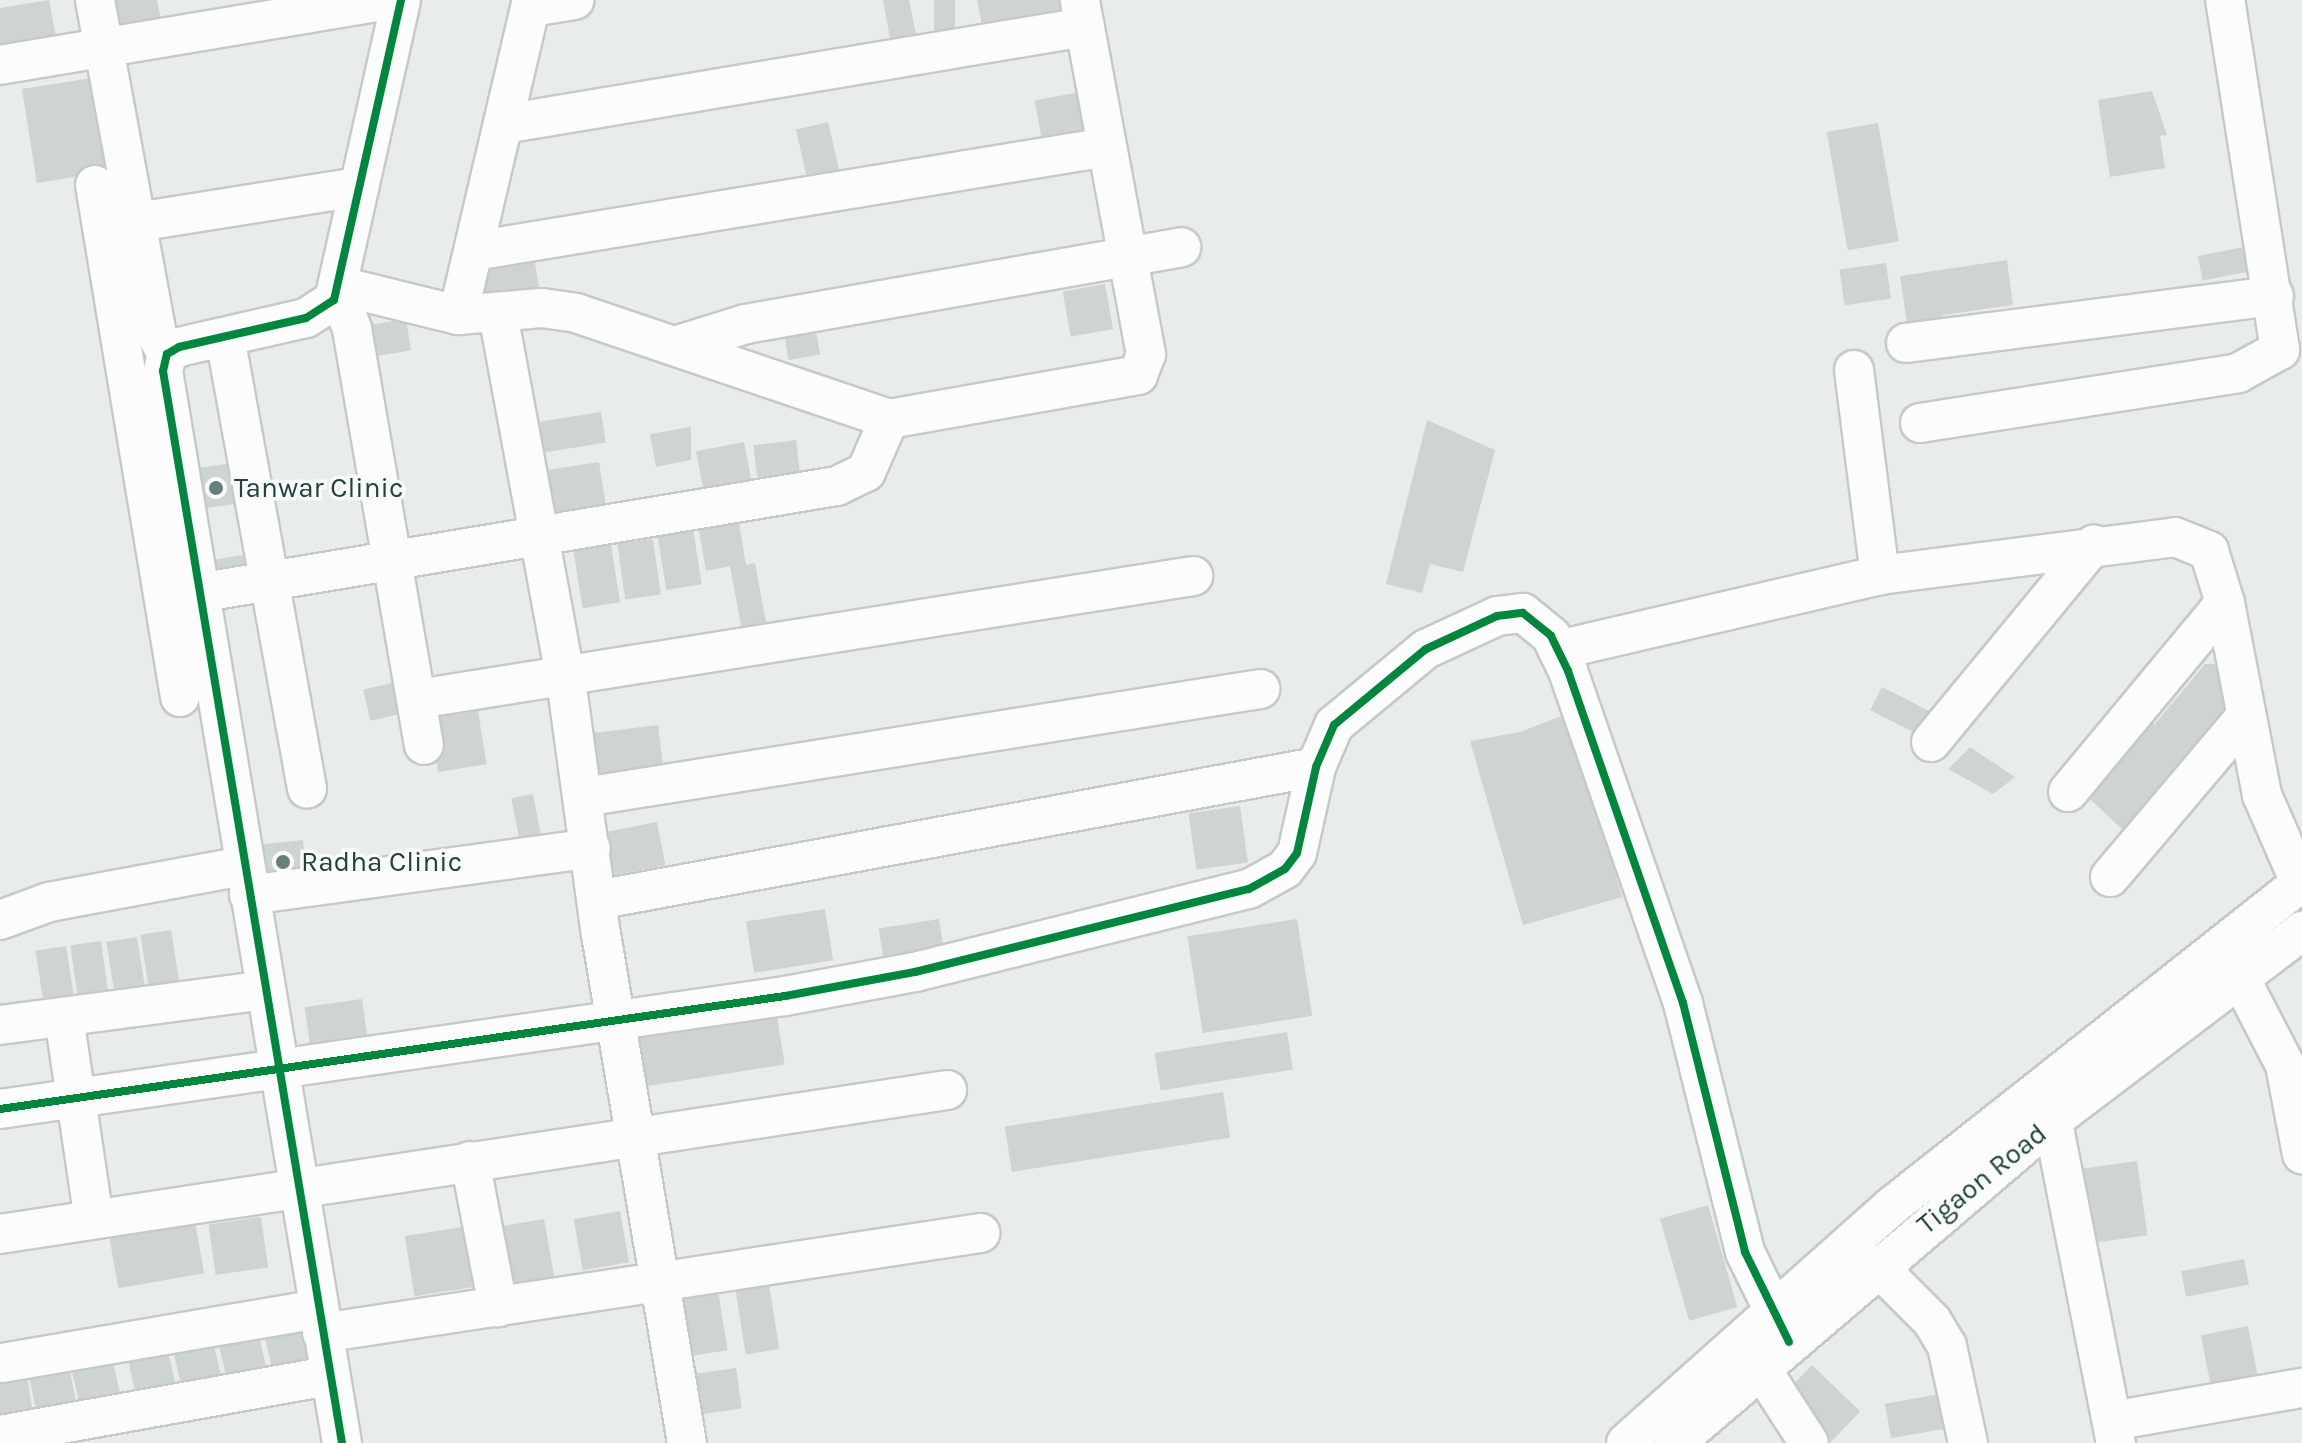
<!DOCTYPE html>
<html>
<head>
<meta charset="utf-8">
<style>
  body { margin:0 }
  #map { position:relative; width:2302px; height:1443px; overflow:hidden; background:#e8edeb; font-family:Karla,sans-serif }
  div>[style] { position:absolute }
  .building>* { inset:0; background:#ced4d3; transform-origin:0 0 }
  .roads { filter:drop-shadow(2px 0 #c5cac8) drop-shadow(-2px 0 #c5cac8) drop-shadow(0 2px #c5cac8) drop-shadow(0 -2px #c5cac8) }
  .minor>* { height:38px; margin:-19px; padding:0 19px; transform-origin:19px; border-radius:19px; background:#fcfcfc }
  .cycleway>* { height:8px; margin:-4px; padding:0 4px; transform-origin:4px; border-radius:4px; background:#00873e }
  .dots>* { width:22px; height:22px; translate:-50% -50%; box-sizing:border-box; border:4px solid #f7fbf9; border-radius:50% }
  span { translate:-50% -50%; white-space:nowrap; text-align:center; line-height:1.15; -webkit-text-stroke:7px #f7fbf9; paint-order:stroke }
  .poi-label { font-size:28px; color:#23423e }
  .left { translate:0 -50%; text-align:left }
  .street-label { font-size:28px; color:#23423e }
</style>
</head>
<body>
<div id="map">
  <div class="building">
    <div style="clip-path:polygon(49px 0,57px 42px,0 53px,0 8px)"></div>
    <div style="clip-path:polygon(114px 0,157px 0,162px 25px,120px 33px)"></div>
    <div style="clip-path:polygon(883px 0,909px 0,917px 39px,891px 44px)"></div>
    <div style="left:934px;top:0;width:21px;height:36px"></div>
    <div style="clip-path:polygon(977px 0,1065px 0,1068px 14px,983px 30px)"></div>
    <div style="left:98px;top:77px;width:95px;height:77px;rotate:81deg"></div>
    <div style="left:1087px;top:91px;width:47px;height:53px;rotate:80deg"></div>
    <div style="clip-path:polygon(2152px 91px,2167px 135px,2160px 136px,2165px 168px,2110px 177px,2098px 100px)"></div>
    <div style="left:828px;top:122px;width:54px;height:33px;rotate:77deg"></div>
    <div style="left:1878px;top:123px;width:120px;height:52px;rotate:80deg"></div>
    <div style="clip-path:polygon(532px 245px,541px 299px,471px 311px,493px 252px)"></div>
    <div style="left:2244px;top:247px;width:25px;height:47px;rotate:79deg"></div>
    <div style="clip-path:polygon(2007px 260px,2013px 305px,1943px 315px,1945px 325px,1908px 330px,1900px 276px)"></div>
    <div style="left:1886px;top:263px;width:36px;height:47px;rotate:82deg"></div>
    <div style="left:1105px;top:284px;width:46px;height:43px;rotate:80deg"></div>
    <div style="left:813px;top:314px;width:41px;height:32px;rotate:80deg"></div>
    <div style="left:406px;top:319px;width:32px;height:38px;rotate:81deg"></div>
    <div style="left:601px;top:412px;width:31px;height:72px;rotate:81deg"></div>
    <div style="clip-path:polygon(1427px 420px,1495px 450px,1463px 572px,1430px 564px,1422px 593px,1386px 584px)"></div>
    <div style="clip-path:polygon(691px 427px,691px 460px,656px 467px,650px 434px)"></div>
    <div style="left:796px;top:440px;width:32px;height:43px;rotate:83deg"></div>
    <div style="left:744px;top:442px;width:42px;height:49px;rotate:79deg"></div>
    <div style="left:240px;top:462px;width:41px;height:41px;rotate:82deg"></div>
    <div style="left:599px;top:462px;width:45px;height:66px;rotate:81deg"></div>
    <div style="clip-path:polygon(736px 505px,746px 565px,755px 563px,767px 628px,742px 632px,730px 566px,706px 571px,696px 514px)"></div>
    <div style="left:693px;top:529px;width:56px;height:36px;rotate:81deg"></div>
    <div style="left:653px;top:539px;width:56px;height:36px;rotate:82deg"></div>
    <div style="left:611px;top:545px;width:58px;height:38px;rotate:81deg"></div>
    <div style="left:262px;top:552px;width:24px;height:48px;rotate:81deg"></div>
    <div style="clip-path:polygon(2205px 664px,2221px 664px,2227px 723px,2124px 831px,2075px 785px,2140px 713px,2154px 725px)"></div>
    <div style="left:409px;top:679px;width:32px;height:47px;rotate:77deg"></div>
    <div style="left:1882px;top:687px;width:56px;height:26px;rotate:27deg"></div>
    <div style="left:478px;top:711px;width:54px;height:49px;rotate:81deg"></div>
    <div style="clip-path:polygon(1569px 713px,1622px 897px,1523px 925px,1470px 741px,1520px 732px)"></div>
    <div style="left:658px;top:725px;width:48px;height:73px;rotate:83deg"></div>
    <div style="clip-path:polygon(1970px 747px,2015px 777px,1993px 794px,1948px 769px)"></div>
    <div style="left:533px;top:794px;width:57px;height:22px;rotate:79deg"></div>
    <div style="left:1240px;top:806px;width:57px;height:52px;rotate:82deg"></div>
    <div style="left:657px;top:822px;width:44px;height:60px;rotate:79deg"></div>
    <div style="left:303px;top:840px;width:44px;height:43px;rotate:84deg"></div>
    <div style="left:825px;top:909px;width:52px;height:80px;rotate:81deg"></div>
    <div style="left:939px;top:919px;width:30px;height:61px;rotate:81deg"></div>
    <div style="left:1297px;top:919px;width:98px;height:111px;rotate:81deg"></div>
    <div style="left:171px;top:930px;width:61px;height:31px;rotate:81deg"></div>
    <div style="left:137px;top:937px;width:61px;height:31px;rotate:81deg"></div>
    <div style="left:101px;top:941px;width:62px;height:31px;rotate:82deg"></div>
    <div style="left:66px;top:946px;width:61px;height:31px;rotate:81deg"></div>
    <div style="left:362px;top:999px;width:48px;height:58px;rotate:82deg"></div>
    <div style="left:777px;top:1016px;width:49px;height:140px;rotate:81deg"></div>
    <div style="left:1287px;top:1032px;width:38px;height:134px;rotate:81deg"></div>
    <div style="left:1223px;top:1092px;width:46px;height:221px;rotate:81deg"></div>
    <div style="left:2137px;top:1161px;width:75px;height:54px;rotate:82deg"></div>
    <div style="left:1708px;top:1205px;width:106px;height:50px;rotate:74deg"></div>
    <div style="left:620px;top:1211px;width:52px;height:47px;rotate:80deg"></div>
    <div style="left:261px;top:1217px;width:51px;height:53px;rotate:82deg"></div>
    <div style="left:544px;top:1219px;width:59px;height:54px;rotate:80deg"></div>
    <div style="left:195px;top:1222px;width:52px;height:87px;rotate:80deg"></div>
    <div style="left:475px;top:1225px;width:61px;height:71px;rotate:81deg"></div>
    <div style="left:2244px;top:1259px;width:26px;height:64px;rotate:79deg"></div>
    <div style="left:768px;top:1278px;width:72px;height:34px;rotate:81deg"></div>
    <div style="left:717px;top:1284px;width:67px;height:47px;rotate:81deg"></div>
    <div style="left:304px;top:1320px;width:46px;height:42px;rotate:77deg"></div>
    <div style="left:2248px;top:1326px;width:60px;height:48px;rotate:79deg"></div>
    <div style="left:258px;top:1332px;width:46px;height:41px;rotate:77deg"></div>
    <div style="left:212px;top:1337px;width:46px;height:41px;rotate:77deg"></div>
    <div style="left:167px;top:1347px;width:46px;height:41px;rotate:77deg"></div>
    <div style="left:111px;top:1354px;width:46px;height:42px;rotate:77deg"></div>
    <div style="left:68px;top:1363px;width:47px;height:41px;rotate:78deg"></div>
    <div style="left:1812px;top:1365px;width:67px;height:45px;rotate:44deg"></div>
    <div style="clip-path:polygon(26px 1368px,33px 1414px,0 1419px,0 1372px)"></div>
    <div style="left:736px;top:1368px;width:41px;height:49px;rotate:82deg"></div>
    <div style="left:1946px;top:1393px;width:35px;height:62px;rotate:80deg"></div>
  </div>
  <div class="roads">
    <div class="minor">
      <div style="left:95px;top:0;width:342px;rotate:79.5deg"></div>
      <div style="left:157px;top:336px;width:21px;rotate:61deg"></div>
      <div style="left:531px;top:7px;width:44px;rotate:-9.2deg"></div>
      <div style="left:0;top:65px;width:393px;rotate:-9.5deg"></div>
      <div style="left:504px;top:124px;width:589px;rotate:-9.48deg"></div>
      <div style="left:95px;top:185px;width:519px;rotate:80.57deg"></div>
      <div style="left:137px;top:222px;width:225px;rotate:-9deg"></div>
      <div style="left:474px;top:251px;width:640px;rotate:-9.34deg"></div>
      <div style="left:340px;top:286px;width:122px;rotate:13.8deg"></div>
      <div style="left:458px;top:315px;width:84px;rotate:-4.8deg"></div>
      <div style="left:542px;top:308px;width:34px;rotate:8deg"></div>
      <div style="left:576px;top:313px;width:330px;rotate:18.7deg"></div>
      <div style="left:334px;top:300px;width:10px;rotate:29deg"></div>
      <div style="left:343px;top:305px;width:26px;rotate:69deg"></div>
      <div style="left:352px;top:329px;width:422px;rotate:80.2deg"></div>
      <div style="left:498px;top:314px;width:372px;rotate:79.5deg"></div>
      <div style="left:566px;top:680px;width:256px;rotate:82.2deg"></div>
      <div style="left:601px;top:934px;width:516px;rotate:80.41deg"></div>
      <div style="left:458px;top:315px;width:324px;rotate:-76.8deg"></div>
      <div style="left:225px;top:337px;width:459px;rotate:79.7deg"></div>
      <div style="left:1906px;top:343px;width:371px;rotate:-7.3deg"></div>
      <div style="left:678px;top:345px;width:71px;rotate:-17.2deg"></div>
      <div style="left:746px;top:324px;width:442px;rotate:-10deg"></div>
      <div style="left:1854px;top:370px;width:207px;rotate:82.8deg"></div>
      <div style="left:1880px;top:575px;width:297px;rotate:-7.3deg"></div>
      <div style="left:2175px;top:537px;width:37px;rotate:22deg"></div>
      <div style="left:2209px;top:551px;width:54px;rotate:72.9deg"></div>
      <div style="left:2225px;top:603px;width:196px;rotate:79.1deg"></div>
      <div style="left:2262px;top:795px;width:100px;rotate:66.5deg"></div>
      <div style="left:1920px;top:423px;width:322px;rotate:-8.9deg"></div>
      <div style="left:2238px;top:373px;width:48px;rotate:-28.7deg"></div>
      <div style="left:2280px;top:350px;width:354px;rotate:-98.9deg"></div>
      <div style="left:198px;top:593px;width:648px;rotate:-9.51deg"></div>
      <div style="left:837px;top:486px;width:32px;rotate:-26deg"></div>
      <div style="left:866px;top:472px;width:58px;rotate:-66.5deg"></div>
      <div style="left:889px;top:419px;width:253px;rotate:-10deg"></div>
      <div style="left:1138px;top:375px;width:22px;rotate:-69deg"></div>
      <div style="left:1146px;top:354px;width:360px;rotate:-100.6deg"></div>
      <div style="left:1558px;top:650px;width:331px;rotate:-13.1deg"></div>
      <div style="left:418px;top:699px;width:785px;rotate:-9.02deg"></div>
      <div style="left:1931px;top:742px;width:256px;rotate:-50.5deg"></div>
      <div style="left:2068px;top:792px;width:246px;rotate:-50.3deg"></div>
      <div style="left:584px;top:797px;width:685px;rotate:-9.08deg"></div>
      <div style="left:2110px;top:877px;width:211px;rotate:-49.8deg"></div>
      <div style="left:249px;top:895px;width:345px;rotate:-7.8deg"></div>
      <div style="left:597px;top:900px;width:731px;rotate:-10.48deg"></div>
      <div style="left:0;top:920px;width:52px;rotate:-20.2deg"></div>
      <div style="left:49px;top:902px;width:198px;rotate:-10.5deg"></div>
      <div style="left:2227px;top:953px;width:126px;rotate:62.6deg"></div>
      <div style="left:2285px;top:1065px;width:91px;rotate:79.2deg"></div>
      <div style="left:64px;top:1017px;width:204px;rotate:81.6deg"></div>
      <div style="left:0;top:1025px;width:268px;rotate:-7.5deg"></div>
      <div style="left:2048px;top:1097px;width:353px;rotate:78.9deg"></div>
      <div style="left:0;top:1109px;width:793px;rotate:-8.19deg"></div>
      <div style="left:785px;top:996px;width:132px;rotate:-10.5deg"></div>
      <div style="left:915px;top:972px;width:344px;rotate:-14deg"></div>
      <div style="left:1249px;top:889px;width:41px;rotate:-29.1deg"></div>
      <div style="left:1285px;top:869px;width:20px;rotate:-53deg"></div>
      <div style="left:1297px;top:853px;width:88px;rotate:-77.5deg"></div>
      <div style="left:1316px;top:767px;width:46px;rotate:-66.8deg"></div>
      <div style="left:1334px;top:725px;width:119px;rotate:-39.6deg"></div>
      <div style="left:1426px;top:649px;width:78px;rotate:-24.9deg"></div>
      <div style="left:1497px;top:616px;width:26px;rotate:-7deg"></div>
      <div style="left:1523px;top:613px;width:36px;rotate:39deg"></div>
      <div style="left:1551px;top:636px;width:39px;rotate:64deg"></div>
      <div style="left:1568px;top:671px;width:351px;rotate:70.9deg"></div>
      <div style="left:1683px;top:1003px;width:257px;rotate:76deg"></div>
      <div style="left:1745px;top:1252px;width:100px;rotate:63.9deg"></div>
      <div style="left:470px;top:1161px;width:149px;rotate:79.1deg"></div>
      <div style="left:0;top:1234px;width:958px;rotate:-8.65deg"></div>
      <div style="left:1876px;top:1265px;width:79px;rotate:45deg"></div>
      <div style="left:1932px;top:1321px;width:29px;rotate:59deg"></div>
      <div style="left:1947px;top:1346px;width:99px;rotate:77.8deg"></div>
      <div style="left:322px;top:1333px;width:666px;rotate:-8.64deg"></div>
      <div style="left:2px;top:1363px;width:321px;rotate:-9.7deg"></div>
      <div style="left:1760px;top:1367px;width:90px;rotate:57.2deg"></div>
      <div style="left:2112px;top:1421px;width:193px;rotate:-9.9deg"></div>
      <div style="left:0;top:1435px;width:333px;rotate:-10.2deg"></div>
      <div style="left:342px;top:1443px;width:1087px;rotate:-99.48deg"></div>
      <div style="left:163px;top:371px;width:17px;rotate:-77deg"></div>
      <div style="left:167px;top:354px;width:14px;rotate:-30deg"></div>
      <div style="left:179px;top:347px;width:130px;rotate:-12.9deg"></div>
      <div style="left:306px;top:318px;width:33px;rotate:-33deg"></div>
      <div style="left:334px;top:300px;width:307px;rotate:-77.4deg"></div>
      <div style="left:1626px;top:1443px;width:356px;rotate:-41.7deg"></div>
      <div style="left:1892px;top:1206px;width:523px;rotate:-38.32deg"></div>
      <div style="left:1675px;top:1443px;width:502px;rotate:-40.48deg"></div>
      <div style="left:2057px;top:1117px;width:308px;rotate:-37.2deg"></div>
    </div>
  </div>
  <div class="cycleway">
    <div style="left:0;top:1109px;width:793px;rotate:-8.19deg"></div>
    <div style="left:785px;top:996px;width:132px;rotate:-10.5deg"></div>
    <div style="left:915px;top:972px;width:344px;rotate:-14deg"></div>
    <div style="left:1249px;top:889px;width:41px;rotate:-29.1deg"></div>
    <div style="left:1285px;top:869px;width:20px;rotate:-53deg"></div>
    <div style="left:1297px;top:853px;width:88px;rotate:-77.5deg"></div>
    <div style="left:1316px;top:767px;width:46px;rotate:-66.8deg"></div>
    <div style="left:1334px;top:725px;width:119px;rotate:-39.6deg"></div>
    <div style="left:1426px;top:649px;width:78px;rotate:-24.9deg"></div>
    <div style="left:1497px;top:616px;width:26px;rotate:-7deg"></div>
    <div style="left:1523px;top:613px;width:36px;rotate:39deg"></div>
    <div style="left:1551px;top:636px;width:39px;rotate:64deg"></div>
    <div style="left:1568px;top:671px;width:351px;rotate:70.9deg"></div>
    <div style="left:1683px;top:1003px;width:257px;rotate:76deg"></div>
    <div style="left:1745px;top:1252px;width:100px;rotate:63.9deg"></div>
    <div style="left:342px;top:1443px;width:1087px;rotate:-99.48deg"></div>
    <div style="left:163px;top:371px;width:17px;rotate:-77deg"></div>
    <div style="left:167px;top:354px;width:14px;rotate:-30deg"></div>
    <div style="left:179px;top:347px;width:130px;rotate:-12.9deg"></div>
    <div style="left:306px;top:318px;width:33px;rotate:-33deg"></div>
    <div style="left:334px;top:300px;width:307px;rotate:-77.4deg"></div>
  </div>
  <div class="dots">
    <div style="left:216px;top:488px;background:#687e7b"></div>
    <div style="left:283px;top:862px;background:#687e7b"></div>
  </div>
  <div class="poi-label">
    <span class="left" style="left:234px;top:488px">Tanwar Clinic</span>
    <span class="left" style="left:301px;top:862px">Radha Clinic</span>
  </div>
  <div class="street-label">
    <span style="left:1982px;top:1179px;rotate:-39deg">Tigaon Road</span>
  </div>
</div>
</body>
</html>
